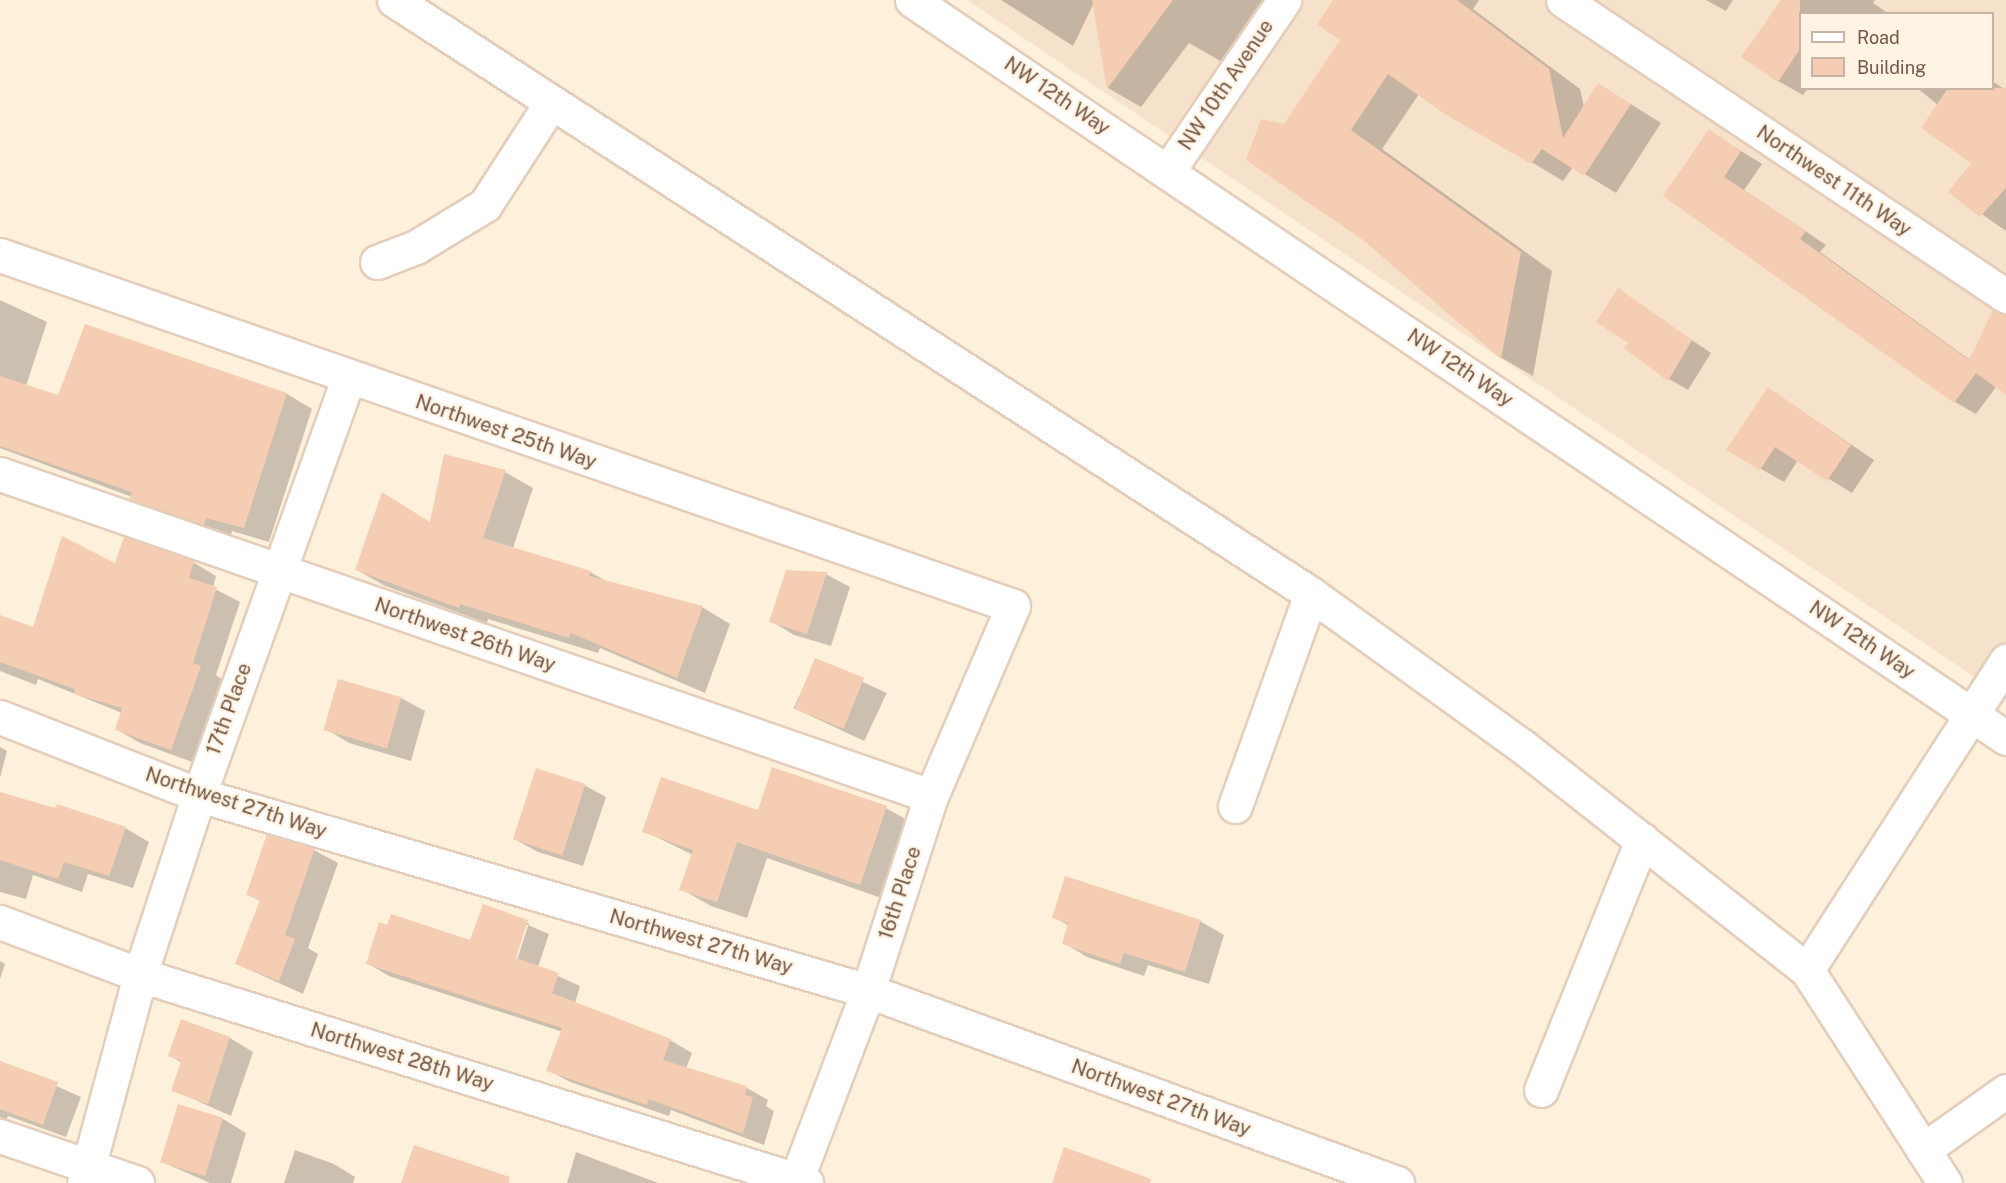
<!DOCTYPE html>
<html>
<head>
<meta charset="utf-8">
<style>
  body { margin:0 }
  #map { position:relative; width:2006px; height:1183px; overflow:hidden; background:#fef1dc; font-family:"Public Sans",sans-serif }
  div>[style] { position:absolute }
  .residential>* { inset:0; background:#f6e2ca }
  .shadow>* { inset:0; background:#0003; transform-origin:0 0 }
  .building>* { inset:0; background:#f5cdb2; transform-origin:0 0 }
  .roads { filter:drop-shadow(2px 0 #e4cebb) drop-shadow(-2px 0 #e4cebb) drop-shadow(0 2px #e4cebb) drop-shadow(0 -2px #e4cebb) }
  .minor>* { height:33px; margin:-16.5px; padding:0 16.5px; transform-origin:16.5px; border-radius:16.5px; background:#fff }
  span { translate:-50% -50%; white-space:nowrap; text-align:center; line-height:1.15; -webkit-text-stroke:4.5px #fff4e4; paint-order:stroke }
  .street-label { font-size:20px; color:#745544 }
  .legend { position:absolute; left:1799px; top:12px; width:195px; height:78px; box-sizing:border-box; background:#fff4e4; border:2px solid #c7b4a4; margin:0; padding:8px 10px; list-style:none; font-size:18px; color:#745544 }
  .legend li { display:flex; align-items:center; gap:12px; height:30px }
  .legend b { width:30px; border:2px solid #c7b4a4 }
</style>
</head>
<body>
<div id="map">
  <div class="residential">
    <div style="clip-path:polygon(evenodd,967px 0,2006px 0,2006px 698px,1501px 359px,967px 0,1800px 14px,1992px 14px,1992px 88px,1800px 88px,1800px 14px)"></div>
  </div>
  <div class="shadow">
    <div style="clip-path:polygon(1001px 0,1276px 0,1229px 66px,1189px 43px,1141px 107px,1108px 88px,1094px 3px,1073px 46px)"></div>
    <div style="clip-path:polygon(1335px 0,1479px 0,1473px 9px,1580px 89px,1584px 107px,1629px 103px,1661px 123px,1616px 193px,1573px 167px,1563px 181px,1419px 94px,1382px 149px,1552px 271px,1533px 376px,1502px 358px,1364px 239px,1284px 126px,1342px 40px)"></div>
    <div style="clip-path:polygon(1706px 0,1733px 0,1726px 11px)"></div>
    <div style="clip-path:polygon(1783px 0,1875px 0,1873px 3px,1889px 14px,1800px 14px,1800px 88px,1808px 88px,1803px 95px,1778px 81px)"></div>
    <div style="clip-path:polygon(1992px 81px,2006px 90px,2006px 231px,1950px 192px,1973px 162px,1938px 105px,1917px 88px,1992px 88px)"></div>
    <div style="clip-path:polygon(1709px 131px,1762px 164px,1744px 190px,1826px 245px,1820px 252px,1970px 360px,2006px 330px,2006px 394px,1996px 387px,1976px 414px,1955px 402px,1665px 196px)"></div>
    <div style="clip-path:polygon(1618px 290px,1711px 353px,1688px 390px,1669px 379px,1630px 343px)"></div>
    <div style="clip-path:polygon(0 300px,47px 322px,26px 386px,59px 396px,85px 326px,287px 394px,312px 409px,269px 542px,232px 531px,230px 538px,157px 513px,132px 497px,0 448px)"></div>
    <div style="clip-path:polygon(1769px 389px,1874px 460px,1852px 493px,1798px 460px,1784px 482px,1728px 450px)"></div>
    <div style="clip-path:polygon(505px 472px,533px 488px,513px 548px,590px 572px,608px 582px,702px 607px,730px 624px,705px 693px,600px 648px,598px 653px,488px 619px,487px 623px,385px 586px,357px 570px)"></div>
    <div style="clip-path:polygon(193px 562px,216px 576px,213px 588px,240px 602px,216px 675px,224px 681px,195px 763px,140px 743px,116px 729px,122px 713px,38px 679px,36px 685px,0 671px,0 616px,34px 629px,116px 566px)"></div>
    <div style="clip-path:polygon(826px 574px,850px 587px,831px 646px,794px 635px,771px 621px)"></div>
    <div style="left:816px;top:660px;width:78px;height:53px;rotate:25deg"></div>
    <div style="clip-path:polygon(401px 698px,425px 711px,411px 761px,349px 743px,326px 729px)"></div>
    <div style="clip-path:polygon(0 747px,7px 751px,0 778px)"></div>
    <div style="clip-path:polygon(584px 785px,606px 797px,583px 866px,538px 852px,516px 840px)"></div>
    <div style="clip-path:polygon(0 793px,125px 828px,149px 842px,133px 888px,88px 874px,82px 892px,33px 875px,26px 899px,0 892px)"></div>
    <div style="clip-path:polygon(886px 808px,916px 825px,890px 901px,767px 858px,747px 918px,711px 906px,681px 889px,693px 855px,644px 831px,759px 812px)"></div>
    <div style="clip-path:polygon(314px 850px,338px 863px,308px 948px,318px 954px,303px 994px,237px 964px,261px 902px,248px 894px)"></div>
    <div style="clip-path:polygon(evenodd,483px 906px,549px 934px,538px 967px,580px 986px,575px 1003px,670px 1040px,692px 1053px,686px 1069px,747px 1088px,768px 1100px,766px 1106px,774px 1111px,764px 1145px,671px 1110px,669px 1116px,570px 1082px,548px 1070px,563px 1032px,389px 976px,367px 963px,471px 942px,483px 906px,526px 923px,529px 923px,515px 966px,512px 965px,526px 923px)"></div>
    <div style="clip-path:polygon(1054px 917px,1200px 921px,1224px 935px,1209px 984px,1148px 965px,1144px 976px,1087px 957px,1064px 943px,1069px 926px)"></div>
    <div style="clip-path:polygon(0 961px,5px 964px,0 979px)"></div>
    <div style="clip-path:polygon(230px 1038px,253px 1052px,231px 1116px,173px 1090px,182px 1063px,170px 1056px)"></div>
    <div style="clip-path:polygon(0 1061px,81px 1097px,66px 1137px,8px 1116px,6px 1120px,0 1117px)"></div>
    <div style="clip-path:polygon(179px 1106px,223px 1119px,246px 1133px,231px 1183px,210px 1183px,162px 1162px)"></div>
    <div style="clip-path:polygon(295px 1150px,334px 1164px,355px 1177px,353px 1183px,284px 1183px)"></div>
    <div style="clip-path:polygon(576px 1152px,658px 1183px,567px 1183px)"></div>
  </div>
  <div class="building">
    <div style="clip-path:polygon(1092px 0,1173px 0,1107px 89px)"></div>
    <div style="clip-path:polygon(1333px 0,1457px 0,1549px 69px,1563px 138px,1598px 83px,1631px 104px,1584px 176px,1542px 149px,1531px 164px,1445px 114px,1388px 74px,1351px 130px,1521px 252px,1501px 359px,1363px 240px,1246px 160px,1261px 119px,1284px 124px,1340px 40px,1317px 24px)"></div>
    <div style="clip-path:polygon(1781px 0,1800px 0,1800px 49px,1778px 82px,1741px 57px)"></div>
    <div style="clip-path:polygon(1948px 88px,2006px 88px,2006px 188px,1980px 217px,1948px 192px,1971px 163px,1921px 128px)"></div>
    <div style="clip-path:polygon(1709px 129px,1741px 151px,1724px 177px,1806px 231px,1800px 239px,1969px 360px,1993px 310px,2006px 315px,2006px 395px,1976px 373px,1954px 403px,1663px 196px)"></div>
    <div style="clip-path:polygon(1618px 288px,1692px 340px,1668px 381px,1624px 348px,1628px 343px,1596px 322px)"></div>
    <div style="clip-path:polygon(85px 324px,287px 393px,244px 528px,206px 518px,204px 525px,129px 499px,132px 492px,0 446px,0 376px,58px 395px)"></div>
    <div style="clip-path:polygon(1768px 387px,1851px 445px,1827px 481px,1775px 447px,1760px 470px,1726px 450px)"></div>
    <div style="clip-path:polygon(444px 454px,506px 470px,483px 538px,591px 571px,589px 576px,703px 606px,677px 678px,571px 633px,569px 638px,460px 604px,459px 608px,355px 570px,382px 492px,430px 522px)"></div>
    <div style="clip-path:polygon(62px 536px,115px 563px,124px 537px,194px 561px,189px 578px,217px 587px,193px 663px,201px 666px,171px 750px,115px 730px,122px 708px,74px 694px,75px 689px,0 662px,0 615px,33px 627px)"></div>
    <div style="clip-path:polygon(786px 570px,827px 572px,807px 634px,769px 622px)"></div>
    <div style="left:815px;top:658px;width:53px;height:55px;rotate:22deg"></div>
    <div style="left:338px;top:679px;width:66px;height:53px;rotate:16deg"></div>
    <div style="clip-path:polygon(772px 767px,887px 806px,860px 885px,737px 842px,717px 902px,679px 890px,693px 850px,642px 832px,661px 777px,758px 810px)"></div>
    <div style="left:536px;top:768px;width:52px;height:75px;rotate:18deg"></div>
    <div style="clip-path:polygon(0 792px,55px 808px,57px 804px,126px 827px,109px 876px,64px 862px,58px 879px,0 860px)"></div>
    <div style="clip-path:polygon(267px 834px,315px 848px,285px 935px,295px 939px,279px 981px,235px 964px,260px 900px,246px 895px)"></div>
    <div style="clip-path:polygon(1065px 876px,1201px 920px,1185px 972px,1124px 953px,1120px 964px,1062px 944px,1068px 923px,1052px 918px)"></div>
    <div style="clip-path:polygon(483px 904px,528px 920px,516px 958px,559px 973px,552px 993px,671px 1039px,663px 1060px,747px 1086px,745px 1095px,753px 1097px,743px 1134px,649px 1099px,647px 1105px,546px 1071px,562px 1028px,366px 964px,379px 922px,387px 925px,391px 914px,470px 940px)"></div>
    <div style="clip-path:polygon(181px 1019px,230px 1037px,208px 1104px,171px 1091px,181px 1061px,168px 1056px)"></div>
    <div style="clip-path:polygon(0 1061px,58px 1082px,43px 1125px,0 1109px)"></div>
    <div style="left:178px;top:1104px;width:47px;height:61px;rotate:17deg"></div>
    <div style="clip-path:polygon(414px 1145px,510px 1177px,509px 1183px,401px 1183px)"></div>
    <div style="clip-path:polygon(1064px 1147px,1151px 1179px,1150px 1183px,1052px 1183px)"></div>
  </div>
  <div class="roads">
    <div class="minor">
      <div style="left:394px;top:0;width:1093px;rotate:32.93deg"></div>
      <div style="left:1311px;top:594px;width:260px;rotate:35.8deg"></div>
      <div style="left:1522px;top:746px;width:362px;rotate:38.2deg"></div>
      <div style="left:1807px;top:970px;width:254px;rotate:57.1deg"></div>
      <div style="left:912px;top:0;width:1320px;rotate:34deg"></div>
      <div style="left:1563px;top:0;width:533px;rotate:33.75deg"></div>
      <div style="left:1168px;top:171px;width:207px;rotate:-55.8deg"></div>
      <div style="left:0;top:255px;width:1072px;rotate:19.11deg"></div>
      <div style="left:1013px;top:606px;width:207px;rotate:113.3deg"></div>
      <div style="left:931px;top:796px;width:205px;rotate:107.9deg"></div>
      <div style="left:868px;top:991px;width:205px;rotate:110.8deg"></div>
      <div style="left:377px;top:262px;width:42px;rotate:-21deg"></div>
      <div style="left:416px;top:247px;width:81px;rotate:-31.3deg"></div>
      <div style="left:485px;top:205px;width:121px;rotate:-57.1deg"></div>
      <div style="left:0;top:474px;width:985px;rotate:19.08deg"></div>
      <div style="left:0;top:717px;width:214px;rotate:21.4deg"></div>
      <div style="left:199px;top:795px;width:697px;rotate:16.33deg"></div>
      <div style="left:868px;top:991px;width:563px;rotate:19.95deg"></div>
      <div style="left:1235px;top:806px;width:225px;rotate:-70.3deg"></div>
      <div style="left:0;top:922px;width:150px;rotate:20.7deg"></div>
      <div style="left:140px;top:975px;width:698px;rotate:17.34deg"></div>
      <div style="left:1807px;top:970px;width:368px;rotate:-57.2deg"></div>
      <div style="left:1541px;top:1090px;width:270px;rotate:-68deg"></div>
      <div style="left:0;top:1136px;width:145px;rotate:18.9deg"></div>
      <div style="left:1923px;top:1150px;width:102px;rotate:-35.4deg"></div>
      <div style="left:84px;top:1183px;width:215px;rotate:-74.9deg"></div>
      <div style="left:140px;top:975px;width:189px;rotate:-71.9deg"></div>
      <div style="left:199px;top:795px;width:444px;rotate:-70.3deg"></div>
    </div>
  </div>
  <div class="street-label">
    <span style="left:1226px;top:85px;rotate:-56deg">NW 10th Avenue</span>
    <span style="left:1057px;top:96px;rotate:34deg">NW 12th Way</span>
    <span style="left:1834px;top:181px;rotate:34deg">Northwest 11th Way</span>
    <span style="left:1460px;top:368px;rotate:34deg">NW 12th Way</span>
    <span style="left:506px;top:432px;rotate:19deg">Northwest 25th Way</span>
    <span style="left:465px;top:635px;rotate:19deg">Northwest 26th Way</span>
    <span style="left:1862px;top:640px;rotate:34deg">NW 12th Way</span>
    <span style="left:229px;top:709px;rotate:-70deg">17th Place</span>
    <span style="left:236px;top:803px;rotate:18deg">Northwest 27th Way</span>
    <span style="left:900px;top:893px;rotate:-72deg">16th Place</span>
    <span style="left:701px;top:942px;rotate:16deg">Northwest 27th Way</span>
    <span style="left:402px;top:1057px;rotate:17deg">Northwest 28th Way</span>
    <span style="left:1161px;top:1098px;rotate:20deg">Northwest 27th Way</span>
  </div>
  <ul class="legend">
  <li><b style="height:8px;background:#fff"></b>Road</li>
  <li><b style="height:16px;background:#f5cdb2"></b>Building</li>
  </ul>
</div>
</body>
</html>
